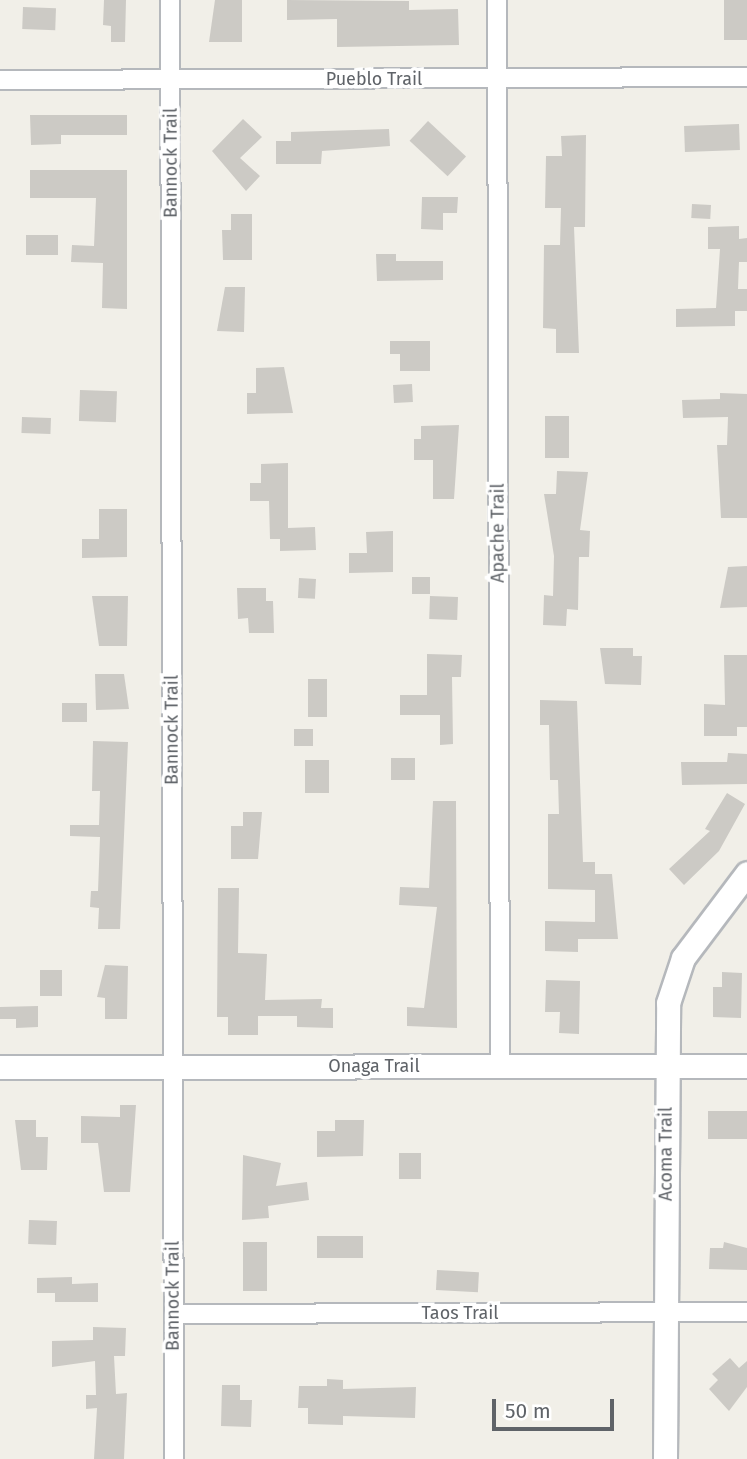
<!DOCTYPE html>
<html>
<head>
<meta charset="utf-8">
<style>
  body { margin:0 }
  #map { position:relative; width:747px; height:1459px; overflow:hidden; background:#f1efe8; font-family:"Fira Sans",sans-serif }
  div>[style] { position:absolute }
  .building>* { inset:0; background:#cccac5; transform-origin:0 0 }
  .roads { filter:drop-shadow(2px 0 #b5b8bc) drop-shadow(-2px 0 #b5b8bc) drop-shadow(0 2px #b5b8bc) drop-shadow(0 -2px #b5b8bc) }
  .minor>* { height:18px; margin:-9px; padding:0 9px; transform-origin:9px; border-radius:9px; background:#fff }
  .tertiary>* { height:23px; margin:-11.5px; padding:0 11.5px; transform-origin:11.5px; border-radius:11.5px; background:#fff }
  span { translate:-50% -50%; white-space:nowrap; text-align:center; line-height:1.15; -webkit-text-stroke:7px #fff; paint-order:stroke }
  .street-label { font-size:18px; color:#5f6368 }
  .scale { position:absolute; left:492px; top:1399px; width:122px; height:32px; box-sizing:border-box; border:4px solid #5f6368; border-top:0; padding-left:9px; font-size:21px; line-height:24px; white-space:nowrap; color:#5f6368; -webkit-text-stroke:5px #fff; paint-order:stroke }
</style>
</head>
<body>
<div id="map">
  <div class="building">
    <div style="clip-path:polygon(104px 0,126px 0,125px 42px,111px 42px,111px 26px,103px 25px)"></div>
    <div style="clip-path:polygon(215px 0,242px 0,242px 42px,209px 42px)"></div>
    <div style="clip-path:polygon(287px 0,409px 1px,409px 10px,458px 9px,459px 45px,337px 47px,337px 19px,287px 20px)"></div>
    <div style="left:724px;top:0;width:23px;height:40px"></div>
    <div style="left:23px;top:7px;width:33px;height:22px;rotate:2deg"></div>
    <div style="clip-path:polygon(30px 115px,127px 115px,127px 135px,61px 135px,61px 144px,31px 145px)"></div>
    <div style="clip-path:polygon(243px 119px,262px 137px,240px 158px,260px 176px,246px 191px,212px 151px)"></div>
    <div style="left:428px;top:121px;width:52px;height:27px;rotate:43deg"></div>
    <div style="left:739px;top:124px;width:26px;height:55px;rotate:88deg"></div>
    <div style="clip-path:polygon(389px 129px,390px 146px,322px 151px,321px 164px,276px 164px,276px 141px,291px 141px,291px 132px)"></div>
    <div style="clip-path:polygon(586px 135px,585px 227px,574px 227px,579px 353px,556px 353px,556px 329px,543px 328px,544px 245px,560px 245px,561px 208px,545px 208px,546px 156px,562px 156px,561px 136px)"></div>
    <div style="clip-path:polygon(30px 170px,127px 170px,127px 309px,102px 308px,103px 263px,71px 262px,72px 245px,94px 246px,96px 198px,30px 198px)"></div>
    <div style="clip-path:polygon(422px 197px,458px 197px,457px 213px,443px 213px,443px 230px,421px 229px)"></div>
    <div style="left:692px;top:204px;width:19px;height:14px;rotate:3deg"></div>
    <div style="clip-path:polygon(231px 214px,252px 214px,252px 260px,223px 260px,222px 230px,231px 230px)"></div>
    <div style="clip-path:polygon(739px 226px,739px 239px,747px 238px,747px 262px,739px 262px,738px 289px,747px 289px,747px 311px,735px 311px,735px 326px,676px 327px,676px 309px,716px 308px,720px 249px,708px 249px,708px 227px)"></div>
    <div style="left:26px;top:235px;width:32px;height:20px"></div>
    <div style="clip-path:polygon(376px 254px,396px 254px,396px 261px,443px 261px,443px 280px,377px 281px)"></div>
    <div style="clip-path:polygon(225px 287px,245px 287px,244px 332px,217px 331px)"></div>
    <div style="clip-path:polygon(390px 341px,430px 341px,430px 371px,400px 371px,400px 354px,390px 354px)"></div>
    <div style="clip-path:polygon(284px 367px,293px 413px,247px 414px,247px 393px,256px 393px,256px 368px)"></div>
    <div style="left:412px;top:384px;width:18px;height:19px;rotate:87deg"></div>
    <div style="left:80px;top:390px;width:37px;height:31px;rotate:2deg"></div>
    <div style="clip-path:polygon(720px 393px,747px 394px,747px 518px,721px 518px,717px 445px,727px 445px,728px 417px,683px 418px,682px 400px,720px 399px)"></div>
    <div style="left:545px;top:416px;width:24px;height:42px"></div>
    <div style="left:22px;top:417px;width:29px;height:16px;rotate:2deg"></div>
    <div style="clip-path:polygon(459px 425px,454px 499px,433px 499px,433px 460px,414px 460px,414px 439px,421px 439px,421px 426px)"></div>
    <div style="clip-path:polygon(288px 463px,288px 528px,315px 527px,316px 550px,280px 551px,280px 539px,270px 539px,269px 501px,250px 501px,250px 483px,261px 483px,261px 464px)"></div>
    <div style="clip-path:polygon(557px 471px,588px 472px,580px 530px,590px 531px,589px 557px,579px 557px,578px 610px,567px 609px,566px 626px,543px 625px,544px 595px,553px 596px,554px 556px,544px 494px,556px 494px)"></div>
    <div style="clip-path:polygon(99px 509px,127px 509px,127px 557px,82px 558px,82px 539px,99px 539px)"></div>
    <div style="clip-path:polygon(393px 531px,393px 572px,349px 573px,349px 553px,367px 553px,366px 532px)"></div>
    <div style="clip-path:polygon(747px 566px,747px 607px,720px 608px,728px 567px)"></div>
    <div style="left:412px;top:577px;width:18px;height:17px"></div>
    <div style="left:299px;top:578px;width:17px;height:20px;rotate:3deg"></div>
    <div style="clip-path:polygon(237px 588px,266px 588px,266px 601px,273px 601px,274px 633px,249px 633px,248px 618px,238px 619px)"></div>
    <div style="clip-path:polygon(92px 596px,128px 596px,127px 646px,99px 646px)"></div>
    <div style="left:430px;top:596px;width:28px;height:23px;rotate:2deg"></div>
    <div style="clip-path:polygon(600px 648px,633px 648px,633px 656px,642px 656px,641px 685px,605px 684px)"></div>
    <div style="clip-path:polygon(427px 654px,462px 655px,461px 677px,452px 677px,453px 744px,440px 745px,440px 715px,400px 715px,400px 695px,427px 695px)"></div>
    <div style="clip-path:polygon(724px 655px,747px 655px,747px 727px,737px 727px,737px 736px,704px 736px,704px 704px,725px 705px)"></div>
    <div style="clip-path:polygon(95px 674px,124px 674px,129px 709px,96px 710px)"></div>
    <div style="left:308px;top:679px;width:19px;height:38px"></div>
    <div style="clip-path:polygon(540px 700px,577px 701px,583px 862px,595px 862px,595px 874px,612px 874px,618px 939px,578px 939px,578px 952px,545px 951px,545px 921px,595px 922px,595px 890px,548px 889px,548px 814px,559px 814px,558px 780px,550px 780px,549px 725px,540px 725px)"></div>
    <div style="left:62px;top:703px;width:25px;height:19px"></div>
    <div style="left:294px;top:729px;width:19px;height:17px"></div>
    <div style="clip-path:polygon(93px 741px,128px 742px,120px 929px,98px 929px,99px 908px,90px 907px,91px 891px,98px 891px,100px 837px,70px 836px,70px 825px,99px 825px,100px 791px,92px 791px)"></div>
    <div style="clip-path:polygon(728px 753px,747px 754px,747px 784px,682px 785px,681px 762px,727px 762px)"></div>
    <div style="left:391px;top:758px;width:24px;height:22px"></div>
    <div style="left:305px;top:760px;width:24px;height:33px"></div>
    <div style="clip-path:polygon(727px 793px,745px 804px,719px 851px,684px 885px,669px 869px,710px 831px,705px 829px)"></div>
    <div style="clip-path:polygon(433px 801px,456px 801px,457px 1028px,407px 1026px,407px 1007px,424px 1008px,437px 907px,399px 905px,400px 887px,429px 888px)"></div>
    <div style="clip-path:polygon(243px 812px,262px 812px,258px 859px,231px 859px,231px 826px,243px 826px)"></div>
    <div style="clip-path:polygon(218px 888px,239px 888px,238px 953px,267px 954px,265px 1000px,322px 999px,321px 1008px,333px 1008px,333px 1028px,297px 1027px,297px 1016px,258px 1016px,258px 1035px,228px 1035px,228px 1017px,217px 1017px)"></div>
    <div style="clip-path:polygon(105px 965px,128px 966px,127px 1019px,105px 1019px,105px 998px,97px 997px)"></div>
    <div style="left:62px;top:970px;width:26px;height:22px;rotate:90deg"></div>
    <div style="clip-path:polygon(722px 972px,742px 973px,741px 1018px,713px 1017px,713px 987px,722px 987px)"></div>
    <div style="clip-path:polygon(546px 980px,580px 981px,579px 1034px,559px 1033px,560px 1012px,545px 1012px)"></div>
    <div style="clip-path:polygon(38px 1006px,38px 1027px,16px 1028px,16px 1019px,0 1019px,0 1007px)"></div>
    <div style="clip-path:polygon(120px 1105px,136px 1105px,130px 1192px,104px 1192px,98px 1143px,81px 1143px,81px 1116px,120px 1117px)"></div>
    <div style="left:708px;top:1111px;width:39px;height:28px"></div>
    <div style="clip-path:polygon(15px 1120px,36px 1120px,36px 1137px,48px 1137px,47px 1170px,21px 1170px)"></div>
    <div style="clip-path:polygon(335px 1120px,364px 1120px,363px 1156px,317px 1157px,317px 1131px,335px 1131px)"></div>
    <div style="left:399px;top:1153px;width:22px;height:26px"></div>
    <div style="clip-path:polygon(243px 1155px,281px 1163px,276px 1186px,307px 1182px,309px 1200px,268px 1206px,269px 1218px,242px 1220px)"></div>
    <div style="left:29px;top:1220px;width:28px;height:24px;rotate:2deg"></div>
    <div style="left:317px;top:1236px;width:46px;height:22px"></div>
    <div style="left:243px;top:1242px;width:24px;height:49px"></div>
    <div style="clip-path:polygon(724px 1242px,747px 1248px,747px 1270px,709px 1269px,710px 1248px,723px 1248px)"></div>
    <div style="left:437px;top:1270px;width:42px;height:20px;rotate:3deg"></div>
    <div style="clip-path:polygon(72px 1277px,72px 1284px,98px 1283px,98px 1302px,55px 1302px,55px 1293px,37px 1293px,37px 1278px)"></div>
    <div style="clip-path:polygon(93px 1327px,126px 1328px,125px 1356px,114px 1356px,116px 1394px,127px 1393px,124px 1459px,94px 1459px,97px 1408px,86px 1409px,86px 1395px,96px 1395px,95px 1361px,52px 1367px,52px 1341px,93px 1340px)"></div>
    <div style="clip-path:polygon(730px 1358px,739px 1368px,747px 1361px,747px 1387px,729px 1411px,709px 1389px,718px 1380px,712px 1374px)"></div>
    <div style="clip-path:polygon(327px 1379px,343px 1380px,343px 1389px,416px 1387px,415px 1418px,343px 1416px,343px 1425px,308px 1424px,308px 1408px,298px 1408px,299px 1386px,327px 1386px)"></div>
    <div style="clip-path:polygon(222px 1385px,240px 1385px,240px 1400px,252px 1400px,251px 1427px,221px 1426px)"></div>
  </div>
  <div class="roads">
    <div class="minor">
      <div style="left:170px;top:0;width:1459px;rotate:89.84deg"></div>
      <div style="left:497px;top:0;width:1066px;rotate:89.84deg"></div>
      <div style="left:0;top:80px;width:747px;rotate:-0.23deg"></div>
      <div style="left:174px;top:1314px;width:573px;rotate:-0.2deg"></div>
    </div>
    <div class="tertiary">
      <div style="left:0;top:1067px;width:747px;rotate:-0.08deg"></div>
      <div style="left:665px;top:1459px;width:456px;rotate:-89.6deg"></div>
      <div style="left:668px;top:1003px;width:47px;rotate:-71.6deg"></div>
      <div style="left:683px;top:958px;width:106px;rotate:-53deg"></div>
    </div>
  </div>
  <div class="street-label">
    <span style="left:374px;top:79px">Pueblo Trail</span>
    <span style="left:171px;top:163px;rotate:-90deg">Bannock Trail</span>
    <span style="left:498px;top:533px;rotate:-90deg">Apache Trail</span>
    <span style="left:172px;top:730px;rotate:-90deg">Bannock Trail</span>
    <span style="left:374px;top:1066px">Onaga Trail</span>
    <span style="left:666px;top:1154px;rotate:-90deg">Acoma Trail</span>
    <span style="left:173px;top:1296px;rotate:-90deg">Bannock Trail</span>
    <span style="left:460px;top:1313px">Taos Trail</span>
  </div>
  <div class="scale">50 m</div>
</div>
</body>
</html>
